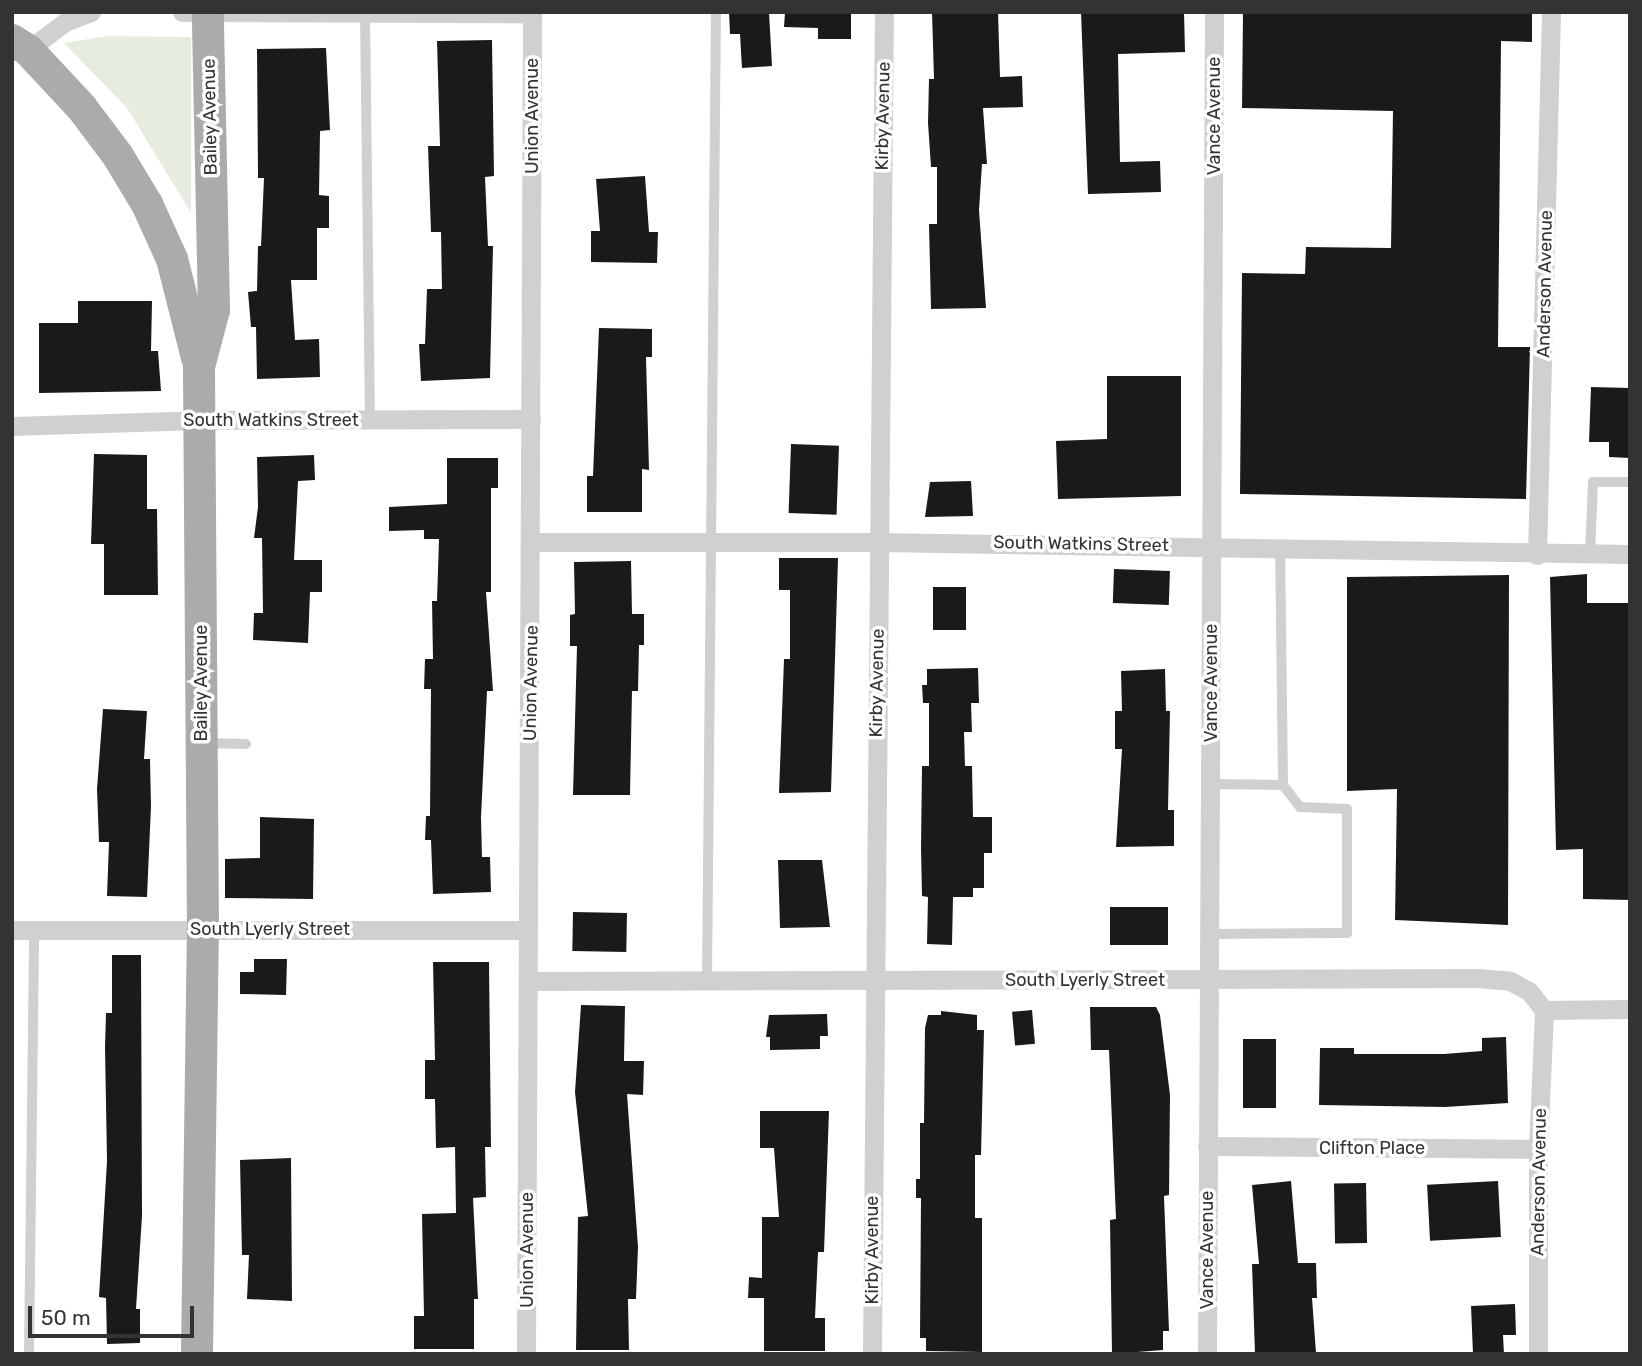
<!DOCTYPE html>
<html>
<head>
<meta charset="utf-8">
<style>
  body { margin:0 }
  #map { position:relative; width:1642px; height:1366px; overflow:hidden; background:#fff; font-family:Rubik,sans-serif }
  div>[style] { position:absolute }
  .green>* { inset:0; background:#e6ecdf }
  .building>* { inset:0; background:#1a1a1a; transform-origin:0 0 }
  .service>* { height:10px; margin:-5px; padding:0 5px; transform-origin:5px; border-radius:5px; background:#d0d0d0 }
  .minor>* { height:19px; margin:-9.5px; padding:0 9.5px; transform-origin:9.5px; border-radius:9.5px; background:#d0d0d0 }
  .primary>* { height:32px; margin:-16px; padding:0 16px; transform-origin:16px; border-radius:16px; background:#ababab }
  span { translate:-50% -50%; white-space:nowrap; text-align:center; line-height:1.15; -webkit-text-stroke:7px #fff; paint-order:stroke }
  .street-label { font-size:18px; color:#333 }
  .frame { position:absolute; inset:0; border:14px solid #333; pointer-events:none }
  .scale { position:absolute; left:28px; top:1306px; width:166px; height:32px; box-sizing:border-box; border:4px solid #333; border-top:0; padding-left:9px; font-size:21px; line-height:24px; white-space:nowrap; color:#333; -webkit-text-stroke:5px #fff; paint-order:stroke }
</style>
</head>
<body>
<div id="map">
  <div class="green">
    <div style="clip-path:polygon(107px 36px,191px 37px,191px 213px,127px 108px,64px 43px)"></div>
  </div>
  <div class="building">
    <div style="clip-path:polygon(729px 12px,769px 12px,772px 66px,742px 68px,740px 34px,730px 34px)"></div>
    <div style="clip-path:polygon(785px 12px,851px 12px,851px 39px,818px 39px,818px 28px,784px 27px)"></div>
    <div style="clip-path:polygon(932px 12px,998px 12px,1000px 77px,1022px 76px,1023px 107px,983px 108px,987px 164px,982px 164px,979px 210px,986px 308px,931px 309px,929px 224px,937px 224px,937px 167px,931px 167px,928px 123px,929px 79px,934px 79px)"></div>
    <div style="clip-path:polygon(1081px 12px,1184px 12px,1185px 52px,1118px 54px,1120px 162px,1160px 161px,1161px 192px,1088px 194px)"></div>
    <div style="clip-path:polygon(1243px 12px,1532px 12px,1532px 42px,1501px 41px,1498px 347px,1530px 347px,1526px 499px,1240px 494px,1242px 273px,1305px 274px,1306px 247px,1391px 248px,1393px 111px,1242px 108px)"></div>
    <div style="clip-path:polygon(492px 40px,494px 176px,485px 177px,488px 246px,493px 246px,490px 378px,421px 381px,419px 344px,425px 344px,427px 289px,442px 289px,441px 232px,431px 232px,428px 146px,440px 146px,437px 41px)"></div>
    <div style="clip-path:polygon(326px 48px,330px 130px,320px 131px,319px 195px,329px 196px,329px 228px,317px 228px,317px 280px,291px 280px,295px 340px,319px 339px,320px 377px,257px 379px,256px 327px,251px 327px,248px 292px,257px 291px,258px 246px,261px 246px,264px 178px,258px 178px,257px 49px)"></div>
    <div style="clip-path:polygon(645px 176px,649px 232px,658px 232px,657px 263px,591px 262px,591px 231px,600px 231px,596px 179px)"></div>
    <div style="clip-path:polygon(78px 301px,152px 301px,151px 351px,158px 351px,161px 391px,39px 393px,39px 323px,78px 323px)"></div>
    <div style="clip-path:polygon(599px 328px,652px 329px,652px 357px,646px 357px,649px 470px,642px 469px,642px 512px,587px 512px,587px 476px,593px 476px)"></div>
    <div style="clip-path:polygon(1107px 376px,1181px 376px,1181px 496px,1058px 499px,1056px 441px,1107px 439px)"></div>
    <div style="clip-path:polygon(1591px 387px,1630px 388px,1630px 458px,1609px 457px,1609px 442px,1589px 442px)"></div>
    <div style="left:791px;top:444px;width:48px;height:69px;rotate:2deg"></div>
    <div style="clip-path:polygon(94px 454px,147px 455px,147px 509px,157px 509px,158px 595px,104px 595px,104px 544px,91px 544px)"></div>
    <div style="clip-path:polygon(314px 455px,315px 480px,298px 481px,294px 560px,322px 560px,322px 592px,310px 592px,308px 643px,253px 640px,254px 613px,263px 613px,262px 538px,254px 538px,258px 507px,257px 457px)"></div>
    <div style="clip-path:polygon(447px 458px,498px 458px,498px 488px,491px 488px,491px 592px,486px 592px,493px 691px,487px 691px,481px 818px,482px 857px,490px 857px,491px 892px,433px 894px,431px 840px,425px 840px,426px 816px,430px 816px,431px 689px,424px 689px,425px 659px,433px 659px,432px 601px,437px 601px,439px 539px,424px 539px,424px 530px,389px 531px,389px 507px,447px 504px)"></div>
    <div style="clip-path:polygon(971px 481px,973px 516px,925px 517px,930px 482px)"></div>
    <div style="clip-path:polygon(779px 558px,838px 558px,831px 792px,779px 793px,784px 659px,790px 659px,790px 590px,779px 590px)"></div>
    <div style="clip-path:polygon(631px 561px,632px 614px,644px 614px,644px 645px,639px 645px,638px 691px,632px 691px,630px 795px,573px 795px,577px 646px,570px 646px,570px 615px,575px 614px,574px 562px)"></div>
    <div style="left:1114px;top:569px;width:56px;height:34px;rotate:2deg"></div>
    <div style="clip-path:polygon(1587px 574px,1587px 603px,1630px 603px,1630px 900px,1583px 899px,1583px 849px,1556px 850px,1550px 577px)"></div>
    <div style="clip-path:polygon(1509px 575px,1508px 925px,1395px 920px,1397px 789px,1347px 791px,1347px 577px)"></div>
    <div style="left:933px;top:587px;width:33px;height:43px"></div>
    <div style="clip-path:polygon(978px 668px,979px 703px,971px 703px,972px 732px,964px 732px,965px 766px,972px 766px,973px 817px,992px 817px,992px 853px,984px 853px,984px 888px,973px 888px,973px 897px,953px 897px,952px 945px,927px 944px,928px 897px,922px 896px,921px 848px,922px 766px,929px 766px,929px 703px,923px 703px,922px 685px,927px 685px,927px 669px)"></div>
    <div style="clip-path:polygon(1165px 669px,1166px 711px,1170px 711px,1168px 810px,1174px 810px,1174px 846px,1116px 847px,1122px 749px,1115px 749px,1115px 711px,1122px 711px,1121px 671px)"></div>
    <div style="clip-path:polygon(103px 709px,147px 711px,144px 759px,150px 759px,151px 806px,147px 897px,107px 896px,109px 842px,99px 842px,97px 789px)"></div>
    <div style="clip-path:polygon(260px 817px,314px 819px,313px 899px,225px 898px,225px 859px,260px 858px)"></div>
    <div style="clip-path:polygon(778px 860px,822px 860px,830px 927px,780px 928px)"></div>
    <div style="left:1110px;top:907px;width:58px;height:38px"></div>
    <div style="left:573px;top:912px;width:54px;height:39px;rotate:1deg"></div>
    <div style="clip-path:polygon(112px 955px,141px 955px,142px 1216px,136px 1309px,140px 1309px,140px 1343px,107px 1344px,106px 1298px,99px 1297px,107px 1161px,105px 1047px,106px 1013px,112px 1013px)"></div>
    <div style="clip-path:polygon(254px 959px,287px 959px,286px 995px,240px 994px,240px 972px,254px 972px)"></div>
    <div style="clip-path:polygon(433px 962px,489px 962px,491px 1147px,485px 1147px,486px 1197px,473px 1198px,478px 1299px,474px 1299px,474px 1349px,414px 1349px,414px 1316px,424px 1316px,422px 1214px,456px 1213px,455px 1147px,436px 1148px,435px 1099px,425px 1099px,425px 1060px,435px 1060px)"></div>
    <div style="clip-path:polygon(581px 1005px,625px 1006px,624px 1061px,644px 1061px,643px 1095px,627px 1094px,638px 1247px,636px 1299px,628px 1299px,629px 1350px,576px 1350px,578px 1217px,588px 1216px,575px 1092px)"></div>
    <div style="clip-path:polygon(1090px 1007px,1156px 1007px,1160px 1015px,1170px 1095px,1169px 1195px,1164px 1196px,1169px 1331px,1163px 1331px,1163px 1350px,1112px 1354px,1110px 1220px,1116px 1219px,1109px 1050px,1091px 1050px)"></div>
    <div style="left:1032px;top:1010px;width:34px;height:20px;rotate:85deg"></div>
    <div style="clip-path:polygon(941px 1011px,977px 1015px,977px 1030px,984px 1030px,981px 1155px,975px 1155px,975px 1218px,982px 1218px,982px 1352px,926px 1351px,926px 1338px,920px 1338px,921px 1198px,916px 1198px,916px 1179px,920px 1179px,920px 1123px,924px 1123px,925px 1028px,928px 1015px,941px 1015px)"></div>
    <div style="clip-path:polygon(827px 1014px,828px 1036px,820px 1036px,820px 1049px,770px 1050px,770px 1037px,766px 1037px,769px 1015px)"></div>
    <div style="clip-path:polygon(1506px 1037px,1508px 1103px,1445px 1107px,1319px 1105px,1320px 1048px,1354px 1048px,1354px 1054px,1444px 1054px,1482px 1051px,1482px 1038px)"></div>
    <div style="left:1243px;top:1039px;width:33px;height:69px"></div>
    <div style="clip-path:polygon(760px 1111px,829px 1111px,824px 1252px,818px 1252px,815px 1318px,825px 1318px,825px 1351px,764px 1351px,764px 1298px,748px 1298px,749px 1277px,762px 1278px,762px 1217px,779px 1217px,774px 1148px,760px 1148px)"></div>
    <div style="clip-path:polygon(291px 1158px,292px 1301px,247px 1299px,249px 1255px,242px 1255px,240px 1160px)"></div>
    <div style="clip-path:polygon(1291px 1181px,1298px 1263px,1316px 1263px,1317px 1298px,1312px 1298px,1316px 1353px,1255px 1354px,1252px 1264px,1259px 1264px,1252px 1185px)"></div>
    <div style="left:1498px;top:1181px;width:56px;height:71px;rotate:87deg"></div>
    <div style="left:1366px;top:1183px;width:60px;height:32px;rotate:89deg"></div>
    <div style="clip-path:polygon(1515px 1304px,1516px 1335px,1503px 1335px,1504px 1354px,1473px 1354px,1471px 1306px)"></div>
  </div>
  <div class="service">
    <div style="left:365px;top:12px;width:408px;rotate:89.3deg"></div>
    <div style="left:1590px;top:554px;width:72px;rotate:-87.6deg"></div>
    <div style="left:1593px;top:482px;width:37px"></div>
    <div style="left:206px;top:743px;width:40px;rotate:1.4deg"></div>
    <div style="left:1210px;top:784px;width:73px;rotate:0.8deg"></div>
    <div style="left:1283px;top:785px;width:237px;rotate:-90.7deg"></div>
    <div style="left:1210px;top:934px;width:137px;rotate:-0.4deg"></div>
    <div style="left:1347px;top:933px;width:124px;rotate:-90deg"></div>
    <div style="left:1347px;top:809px;width:47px;rotate:-177.6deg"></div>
    <div style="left:1300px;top:807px;width:28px;rotate:-128deg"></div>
    <div style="left:707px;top:980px;width:968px;rotate:-89.47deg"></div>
    <div style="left:29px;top:1354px;width:425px;rotate:-89.3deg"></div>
  </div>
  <div class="minor">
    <div style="left:182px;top:12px;width:350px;rotate:0.2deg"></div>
    <div style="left:28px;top:50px;width:46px;rotate:-37.1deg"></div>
    <div style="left:65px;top:22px;width:28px;rotate:-21deg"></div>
    <div style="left:12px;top:426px;width:187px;rotate:-1.8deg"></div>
    <div style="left:199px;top:420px;width:332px;rotate:-0.2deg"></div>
    <div style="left:532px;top:542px;width:346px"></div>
    <div style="left:878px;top:542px;width:752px;rotate:0.91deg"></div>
    <div style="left:1537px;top:555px;width:543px;rotate:-88.52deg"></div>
    <div style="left:12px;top:930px;width:516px"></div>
    <div style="left:528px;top:981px;width:950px;rotate:-0.18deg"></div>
    <div style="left:1478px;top:978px;width:32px;rotate:5deg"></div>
    <div style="left:1510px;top:981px;width:21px;rotate:28deg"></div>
    <div style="left:1529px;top:991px;width:24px;rotate:52deg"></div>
    <div style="left:1544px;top:1010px;width:86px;rotate:-0.7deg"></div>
    <div style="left:1207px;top:1146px;width:331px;rotate:0.5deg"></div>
    <div style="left:526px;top:1354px;width:1342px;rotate:-89.74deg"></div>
    <div style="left:872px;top:1354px;width:1342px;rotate:-89.49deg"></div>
    <div style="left:1207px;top:1354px;width:1342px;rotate:-89.7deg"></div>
    <div style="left:1538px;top:1354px;width:205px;rotate:-90deg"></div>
    <div style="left:1538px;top:1149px;width:139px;rotate:-87.5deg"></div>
  </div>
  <div class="primary">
    <div style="left:12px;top:40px;width:19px;rotate:32deg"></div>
    <div style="left:28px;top:50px;width:79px;rotate:47deg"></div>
    <div style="left:82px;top:108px;width:60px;rotate:53.1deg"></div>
    <div style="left:118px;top:156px;width:56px;rotate:58.9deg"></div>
    <div style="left:147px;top:204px;width:60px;rotate:65.6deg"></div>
    <div style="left:172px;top:259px;width:102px;rotate:75.8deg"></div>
    <div style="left:197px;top:1354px;width:425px;rotate:-89.2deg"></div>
    <div style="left:203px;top:929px;width:562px;rotate:-90.41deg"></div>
    <div style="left:199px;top:367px;width:59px;rotate:-75.3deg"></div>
    <div style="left:214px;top:310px;width:297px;rotate:-91.2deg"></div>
  </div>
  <div class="street-label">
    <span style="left:532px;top:116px;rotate:-90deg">Union Avenue</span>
    <span style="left:883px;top:116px;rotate:-89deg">Kirby Avenue</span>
    <span style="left:1214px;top:116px;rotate:-90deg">Vance Avenue</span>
    <span style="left:210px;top:117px;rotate:-91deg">Bailey Avenue</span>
    <span style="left:1545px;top:284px;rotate:-89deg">Anderson Avenue</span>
    <span style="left:271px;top:420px">South Watkins Street</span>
    <span style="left:1081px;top:544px;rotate:1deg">South Watkins Street</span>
    <span style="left:201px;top:683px;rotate:-90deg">Bailey Avenue</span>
    <span style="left:531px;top:683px;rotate:-89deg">Union Avenue</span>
    <span style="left:877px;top:683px;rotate:-89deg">Kirby Avenue</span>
    <span style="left:1211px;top:683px;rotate:-90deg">Vance Avenue</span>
    <span style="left:270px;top:929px">South Lyerly Street</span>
    <span style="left:1085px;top:980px">South Lyerly Street</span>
    <span style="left:1372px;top:1148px">Clifton Place</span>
    <span style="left:1539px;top:1182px;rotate:-89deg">Anderson Avenue</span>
    <span style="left:527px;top:1250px;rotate:-90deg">Union Avenue</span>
    <span style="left:872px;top:1250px;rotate:-90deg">Kirby Avenue</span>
    <span style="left:1207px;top:1250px;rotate:-90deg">Vance Avenue</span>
  </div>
  <div class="frame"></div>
  <div class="scale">50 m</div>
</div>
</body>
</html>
